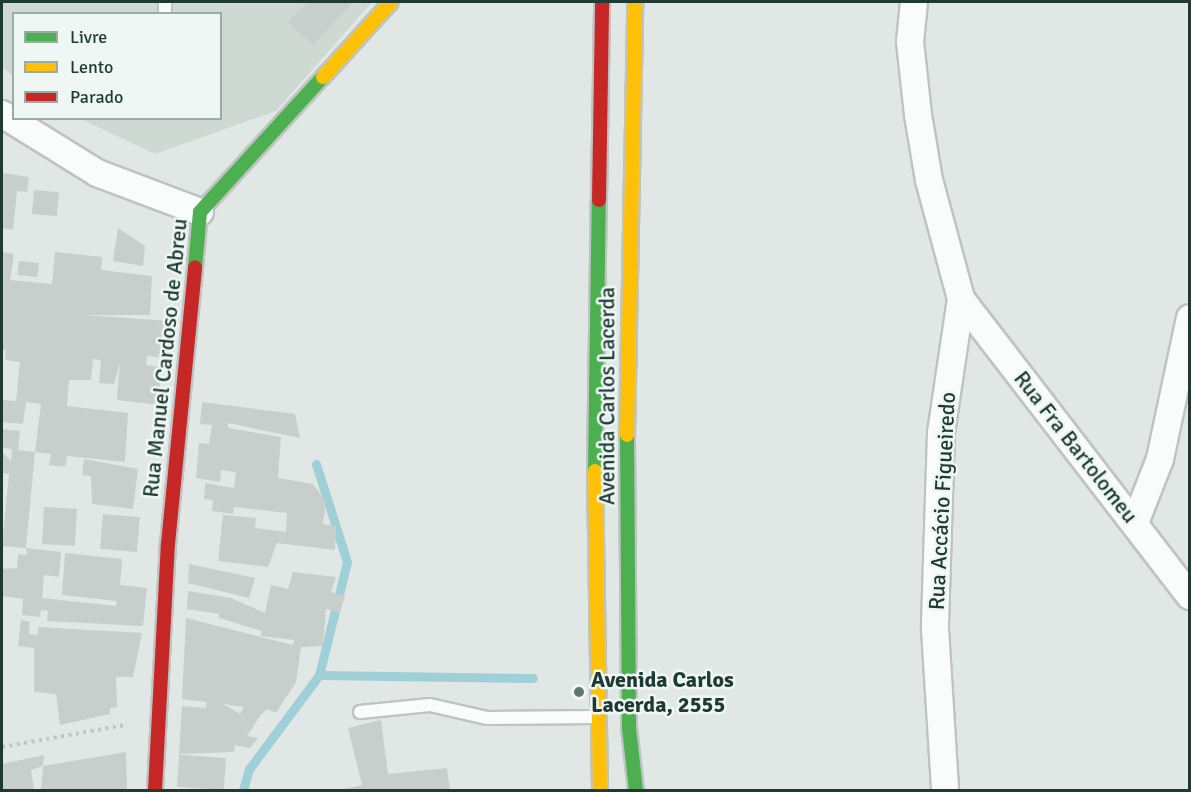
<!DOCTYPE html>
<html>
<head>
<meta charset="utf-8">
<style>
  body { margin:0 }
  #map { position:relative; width:1191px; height:792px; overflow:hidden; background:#e1e7e4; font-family:Signika,sans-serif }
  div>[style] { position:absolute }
  .built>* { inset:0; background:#ced9d4 }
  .stream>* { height:9px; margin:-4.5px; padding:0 4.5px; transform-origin:4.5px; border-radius:4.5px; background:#9fd0d7 }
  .building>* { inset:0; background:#c8cecc; transform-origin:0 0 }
  .path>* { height:4px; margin-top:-2px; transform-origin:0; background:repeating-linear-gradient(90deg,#bfc7c5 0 3px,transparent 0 7.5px) }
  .roads { filter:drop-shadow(2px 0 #bec4c1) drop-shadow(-2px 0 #bec4c1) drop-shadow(0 2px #bec4c1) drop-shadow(0 -2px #bec4c1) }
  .lane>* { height:12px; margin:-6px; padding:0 6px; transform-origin:6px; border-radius:6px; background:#fafbfb }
  .street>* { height:26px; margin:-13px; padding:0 13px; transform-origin:13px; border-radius:13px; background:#fafbfb }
  .fast>* { height:14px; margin:-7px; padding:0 7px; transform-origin:7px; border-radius:7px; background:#4caf50 }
  .slow>* { height:14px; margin:-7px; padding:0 7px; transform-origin:7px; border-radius:7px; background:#ffc107 }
  .jam>* { height:14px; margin:-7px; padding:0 7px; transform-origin:7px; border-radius:7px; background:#c62828 }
  .dots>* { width:16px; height:16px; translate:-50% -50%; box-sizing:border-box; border:3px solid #eef7f3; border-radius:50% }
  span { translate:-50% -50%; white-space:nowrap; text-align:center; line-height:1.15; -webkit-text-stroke:5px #eef7f3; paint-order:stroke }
  .street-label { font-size:22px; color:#1f3a33 }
  .poi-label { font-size:22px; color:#1f3a33; font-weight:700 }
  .left { translate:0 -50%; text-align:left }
  .frame { position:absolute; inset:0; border:3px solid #1f3a33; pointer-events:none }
  .legend { position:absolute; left:12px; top:12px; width:210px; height:108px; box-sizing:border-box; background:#eef7f3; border:2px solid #9baba6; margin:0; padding:8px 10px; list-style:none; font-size:18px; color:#1f3a33 }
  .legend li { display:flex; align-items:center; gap:12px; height:30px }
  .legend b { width:30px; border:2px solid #9baba6 }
</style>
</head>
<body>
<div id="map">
  <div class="built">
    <div style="clip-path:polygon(2px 2px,372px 2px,276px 111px,155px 154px,81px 119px,220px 118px,220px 14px,14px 14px,13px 76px,2px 67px)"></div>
  </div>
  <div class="stream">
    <div style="left:316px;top:464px;width:103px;rotate:72.4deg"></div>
    <div style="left:347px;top:562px;width:116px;rotate:103.9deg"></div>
    <div style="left:243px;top:790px;width:22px;rotate:-74deg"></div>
    <div style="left:249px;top:769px;width:117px;rotate:-53.3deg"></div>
    <div style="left:319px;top:675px;width:214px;rotate:0.8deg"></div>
  </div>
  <div class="building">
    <div style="clip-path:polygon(307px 2px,353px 2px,313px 45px,288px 22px)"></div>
    <div style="clip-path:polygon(2px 173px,29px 177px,27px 192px,17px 191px,13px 230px,2px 228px)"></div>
    <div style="left:34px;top:190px;width:25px;height:24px;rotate:5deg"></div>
    <div style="clip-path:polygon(118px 228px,145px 246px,143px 266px,113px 261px)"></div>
    <div style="clip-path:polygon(2px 252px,14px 254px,10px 280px,52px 284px,55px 252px,102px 257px,101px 270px,152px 276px,150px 315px,84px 315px,169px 321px,166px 358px,147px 356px,146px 365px,160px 367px,160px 405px,117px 400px,120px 363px,114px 384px,99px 383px,101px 360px,93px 359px,91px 380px,69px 380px,67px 406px,128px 413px,125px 462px,67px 456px,65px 467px,49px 465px,51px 454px,35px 452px,41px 404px,26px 402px,23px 424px,2px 422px,2px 400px,16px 401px,20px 362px,5px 360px,6px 350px,2px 350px)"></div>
    <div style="left:19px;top:261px;width:20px;height:14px;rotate:6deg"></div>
    <div style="clip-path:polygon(202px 402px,295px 414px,300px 438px,228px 423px,228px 428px,281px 437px,278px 478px,313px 484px,326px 502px,323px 524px,336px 526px,335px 550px,277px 543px,268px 567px,218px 561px,223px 515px,256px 518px,255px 528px,286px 532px,287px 513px,234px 507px,233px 514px,212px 511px,213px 500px,204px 499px,205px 483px,234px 488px,236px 472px,221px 470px,220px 482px,196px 478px,199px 443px,209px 444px,212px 425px,200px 424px)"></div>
    <div style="clip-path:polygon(2px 429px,20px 431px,18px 450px,35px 452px,26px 548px,2px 546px,9px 474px,2px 473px,2px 452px,11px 461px,12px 449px,2px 448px)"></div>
    <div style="clip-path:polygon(84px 459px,138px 469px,133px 509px,92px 504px,91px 476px,82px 475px)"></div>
    <div style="left:44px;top:507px;width:33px;height:37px;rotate:3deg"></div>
    <div style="left:103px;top:514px;width:37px;height:35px;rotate:5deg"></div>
    <div style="clip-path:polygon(26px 548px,61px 552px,59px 577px,44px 575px,42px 598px,116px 606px,117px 601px,62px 595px,65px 553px,122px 559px,120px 585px,147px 588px,143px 626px,47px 621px,48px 611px,41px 610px,40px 617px,22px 615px,23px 599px,2px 596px,2px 569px,17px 568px,18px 554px,27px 555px)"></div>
    <div style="clip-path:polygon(189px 564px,255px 578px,249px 598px,188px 583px)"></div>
    <div style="clip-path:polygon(evenodd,293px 572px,336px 577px,331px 592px,345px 596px,340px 613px,326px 609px,323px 646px,301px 647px,296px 682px,276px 713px,267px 709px,260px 716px,247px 736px,258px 738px,250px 748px,235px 745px,234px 752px,179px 754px,182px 706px,206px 708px,207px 702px,182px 699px,186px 618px,293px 645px,294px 640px,261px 636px,262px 631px,219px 618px,219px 614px,187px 609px,188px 591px,231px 598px,265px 613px,271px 585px,288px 589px,293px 572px,223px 704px,244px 707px,240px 714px,223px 704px)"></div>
    <div style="clip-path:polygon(21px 620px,30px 622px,29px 634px,38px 635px,38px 627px,142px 633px,133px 677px,116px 677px,117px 707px,110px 708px,110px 714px,60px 725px,56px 694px,34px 692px,34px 648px,18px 646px)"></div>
    <div style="clip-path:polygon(381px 720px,388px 774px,447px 768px,450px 790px,340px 790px,362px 785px,348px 728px)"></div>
    <div style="clip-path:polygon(126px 752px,127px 790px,41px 790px,43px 766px)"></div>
    <div style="clip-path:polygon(44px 755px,43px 766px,31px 770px,34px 790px,2px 790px,2px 764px)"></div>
    <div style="left:226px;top:758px;width:32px;height:47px;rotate:94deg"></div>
  </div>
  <div class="path">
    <div style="left:2px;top:747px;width:125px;rotate:-10.1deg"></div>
  </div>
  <div class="roads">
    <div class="lane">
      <div style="left:165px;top:14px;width:12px;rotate:-90deg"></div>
      <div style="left:360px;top:712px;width:70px;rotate:-5.7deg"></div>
      <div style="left:430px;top:705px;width:58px;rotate:12.8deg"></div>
      <div style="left:487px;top:718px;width:108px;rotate:-0.5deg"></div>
    </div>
    <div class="street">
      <div style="left:914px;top:2px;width:40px;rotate:95.7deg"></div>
      <div style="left:910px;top:42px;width:73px;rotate:83.7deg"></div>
      <div style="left:918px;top:115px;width:66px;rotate:80.4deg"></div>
      <div style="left:929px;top:180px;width:123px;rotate:74.9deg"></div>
      <div style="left:961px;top:299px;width:135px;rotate:98.5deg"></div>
      <div style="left:941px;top:433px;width:196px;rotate:91.8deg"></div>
      <div style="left:935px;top:629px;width:161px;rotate:86.4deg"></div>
      <div style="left:2px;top:114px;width:112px;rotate:31.8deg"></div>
      <div style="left:97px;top:173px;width:110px;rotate:20.7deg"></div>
      <div style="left:961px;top:299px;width:375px;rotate:52.4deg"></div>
      <div style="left:1135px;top:523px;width:69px;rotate:-68.7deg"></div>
      <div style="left:1160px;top:459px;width:144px;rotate:-78deg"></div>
    </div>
    <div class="fast">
      <div style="left:195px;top:267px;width:55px;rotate:-84.8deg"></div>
      <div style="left:200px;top:212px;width:183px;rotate:-47.7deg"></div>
      <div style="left:627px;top:435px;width:293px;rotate:89.6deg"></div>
      <div style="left:629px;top:728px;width:62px;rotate:83.6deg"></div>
      <div style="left:595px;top:471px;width:271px;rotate:-89.2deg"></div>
    </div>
    <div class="slow">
      <div style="left:323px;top:77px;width:101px;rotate:-47.8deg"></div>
      <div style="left:627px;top:435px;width:433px;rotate:-88.9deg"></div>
      <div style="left:595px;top:471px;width:319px;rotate:89.1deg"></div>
    </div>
    <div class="jam">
      <div style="left:599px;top:200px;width:198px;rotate:-89.1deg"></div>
      <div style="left:155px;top:790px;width:246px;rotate:-87deg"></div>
      <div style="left:168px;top:544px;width:278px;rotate:-84.4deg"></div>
    </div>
  </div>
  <div class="dots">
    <div style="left:579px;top:692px;background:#637771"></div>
  </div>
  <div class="street-label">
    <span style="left:165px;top:358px;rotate:-84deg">Rua Manuel Cardoso de Abreu</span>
    <span style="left:607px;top:396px;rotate:-90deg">Avenida Carlos Lacerda</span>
    <span style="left:1076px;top:447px;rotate:52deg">Rua Fra Bartolomeu</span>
    <span style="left:942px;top:501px;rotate:-87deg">Rua Accácio Figueiredo</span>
  </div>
  <div class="poi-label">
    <span class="left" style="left:591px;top:692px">Avenida Carlos<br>Lacerda, 2555</span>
  </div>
  <div class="frame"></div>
  <ul class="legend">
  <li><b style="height:8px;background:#4caf50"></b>Livre</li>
  <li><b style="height:8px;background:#ffc107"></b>Lento</li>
  <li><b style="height:8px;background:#c62828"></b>Parado</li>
  </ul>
</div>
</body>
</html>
